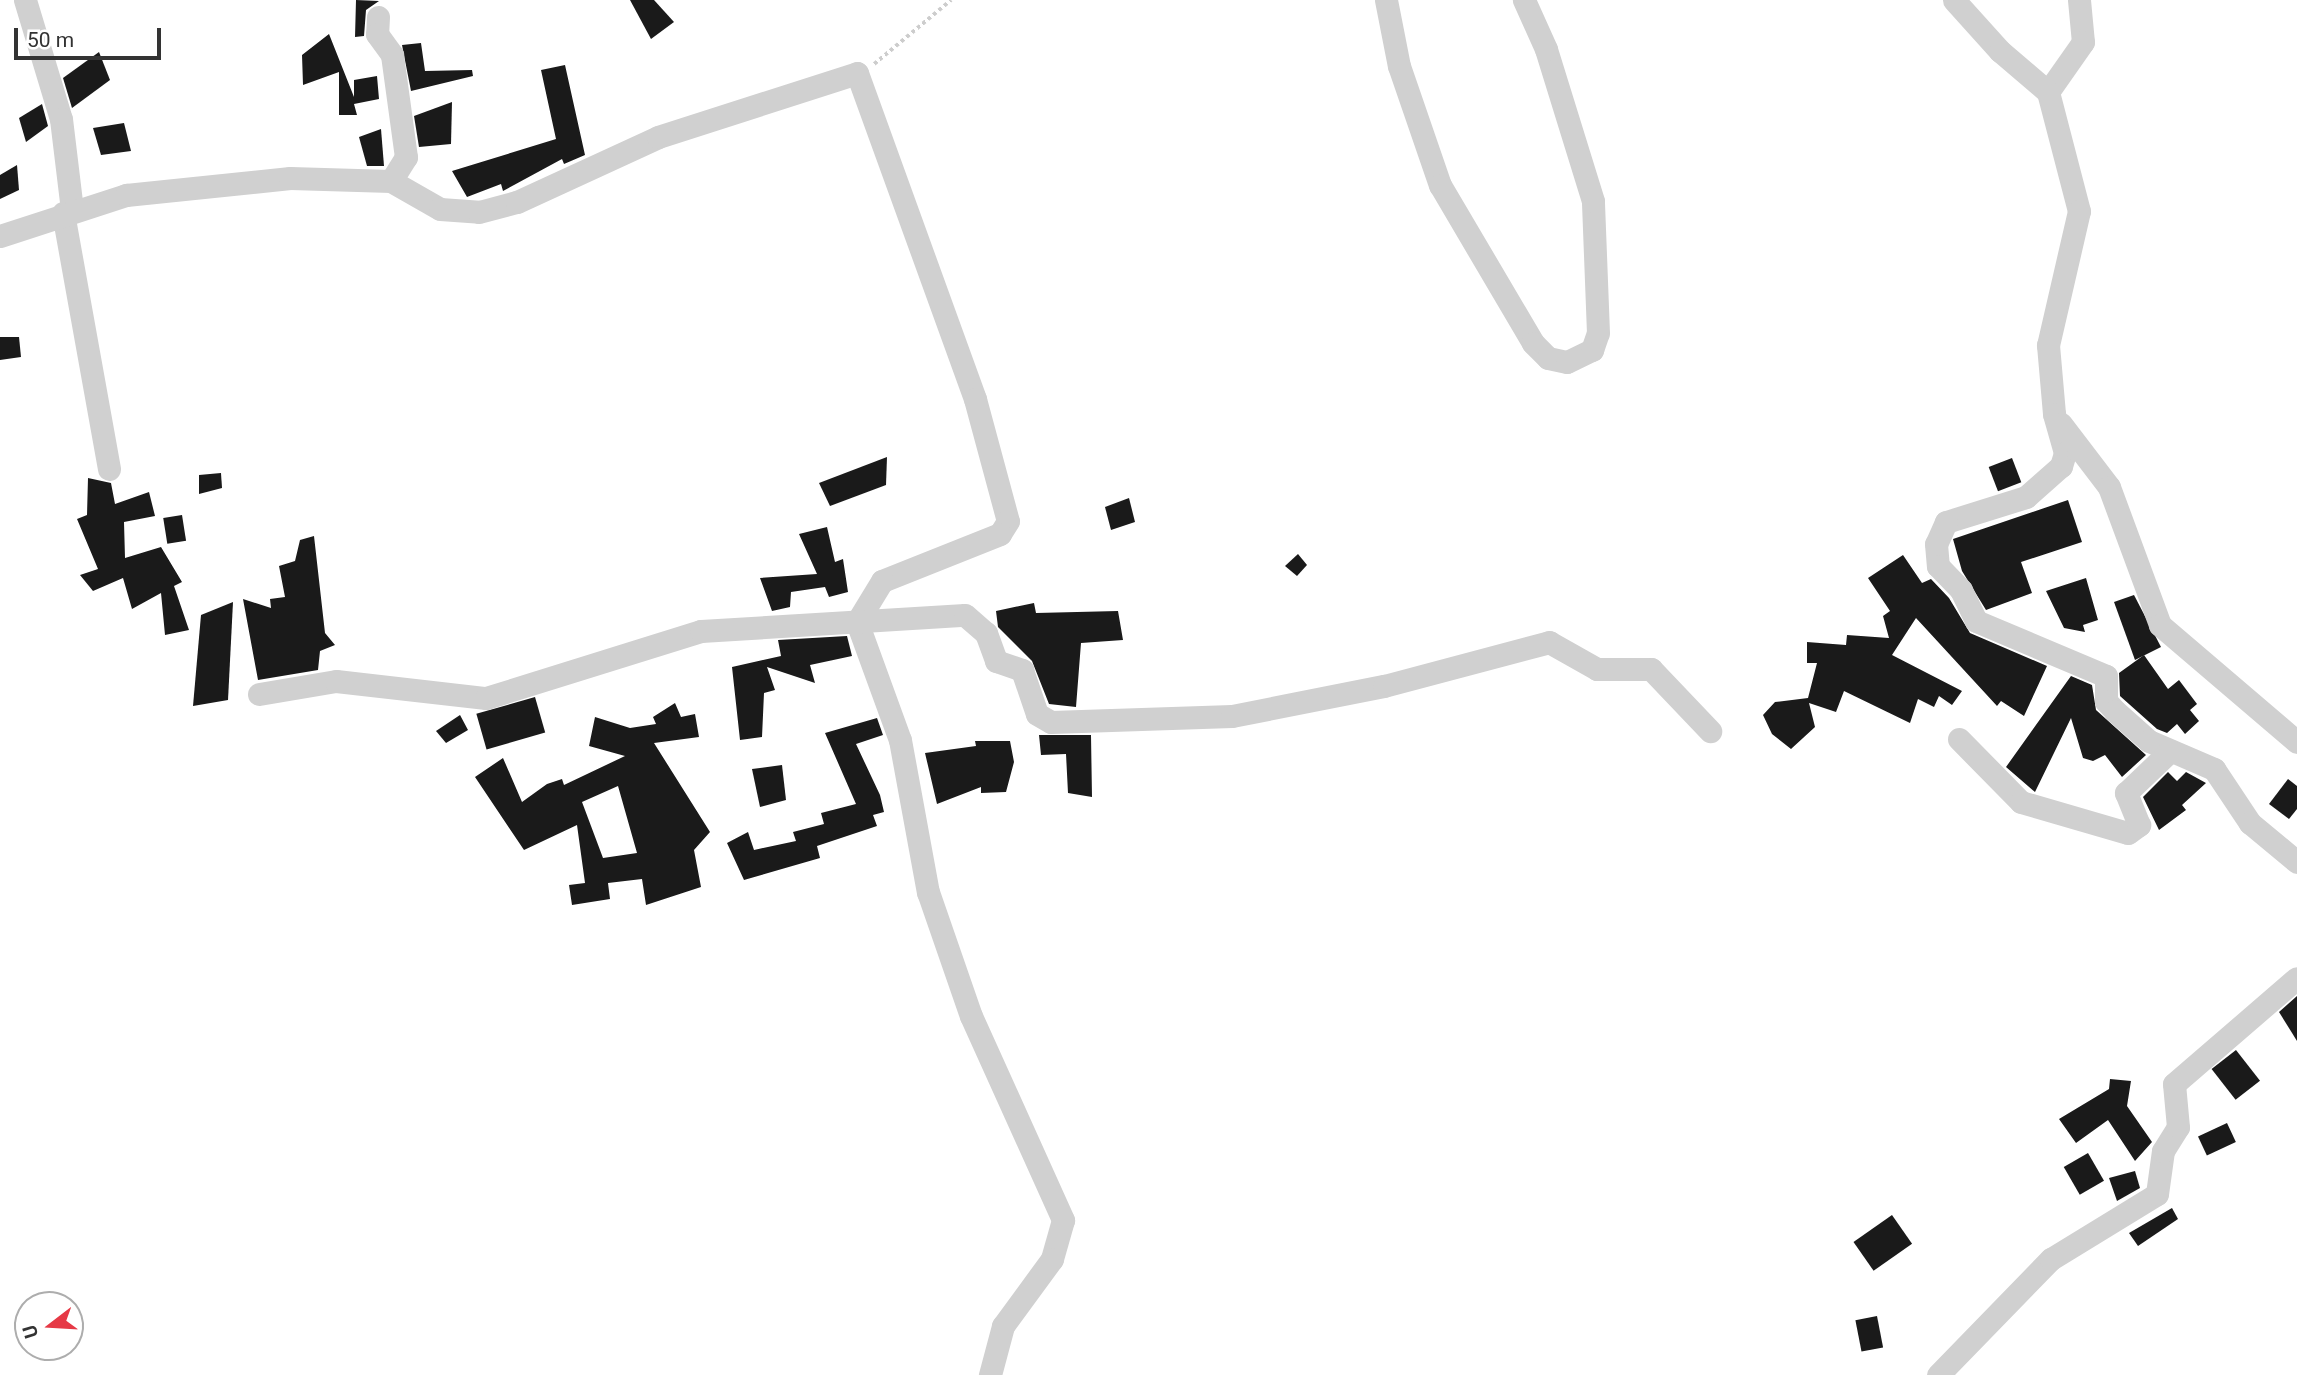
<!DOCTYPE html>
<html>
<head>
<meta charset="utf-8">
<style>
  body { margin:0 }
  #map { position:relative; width:2297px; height:1375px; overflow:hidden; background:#fff; font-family:Roboto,sans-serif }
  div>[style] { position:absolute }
  .building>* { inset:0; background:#1a1a1a; transform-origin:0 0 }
  .path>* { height:3.5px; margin-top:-1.75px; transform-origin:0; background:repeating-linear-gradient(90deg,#cdcdcd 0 3.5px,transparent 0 7px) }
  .minor>* { height:23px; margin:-11.5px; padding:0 11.5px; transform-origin:11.5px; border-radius:11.5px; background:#d0d0d0 }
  span { translate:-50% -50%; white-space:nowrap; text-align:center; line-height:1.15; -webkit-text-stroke:7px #fff; paint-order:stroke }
  .north { position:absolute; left:14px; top:1291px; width:70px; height:70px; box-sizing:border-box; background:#fff; border:2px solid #adadad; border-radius:50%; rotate:253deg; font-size:19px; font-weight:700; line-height:28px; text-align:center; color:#333 }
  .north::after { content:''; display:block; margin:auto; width:24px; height:32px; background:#e63946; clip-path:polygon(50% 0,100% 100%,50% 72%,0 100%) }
  .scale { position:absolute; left:14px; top:28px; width:147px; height:32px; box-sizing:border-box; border:4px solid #333; border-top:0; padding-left:9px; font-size:21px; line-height:24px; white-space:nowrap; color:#333; -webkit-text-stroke:5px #fff; paint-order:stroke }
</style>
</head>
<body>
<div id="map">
  <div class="building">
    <div style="clip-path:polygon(356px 0,379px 1px,366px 10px,364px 36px,355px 37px)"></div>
    <div style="clip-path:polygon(630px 0,654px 0,674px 22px,651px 39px)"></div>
    <div style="clip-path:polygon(329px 34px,354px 97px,354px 80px,377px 76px,379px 99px,354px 104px,357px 115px,339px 115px,339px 72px,303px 85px,302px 55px)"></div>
    <div style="clip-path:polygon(421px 43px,425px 71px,472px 70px,473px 76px,411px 91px,402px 45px)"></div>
    <div style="clip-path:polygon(99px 52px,110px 80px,72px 108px,63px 78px)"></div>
    <div style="clip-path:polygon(565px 65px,585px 155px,564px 164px,562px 159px,503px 191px,501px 184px,467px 197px,452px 171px,556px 139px,541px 70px)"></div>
    <div style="clip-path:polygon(452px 102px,451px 144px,419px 147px,414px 116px)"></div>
    <div style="clip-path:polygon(42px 104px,48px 126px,26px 142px,19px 118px)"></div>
    <div style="clip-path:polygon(124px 123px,131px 151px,101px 155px,93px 128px)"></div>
    <div style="clip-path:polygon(381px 129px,384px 166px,367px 166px,359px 137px)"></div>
    <div style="clip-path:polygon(17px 165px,19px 190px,0 199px,0 175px)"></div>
    <div style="clip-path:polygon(0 337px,19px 337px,21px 357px,0 360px)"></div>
    <div style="clip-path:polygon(887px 457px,886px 485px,830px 506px,819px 483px)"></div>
    <div style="left:2012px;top:458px;width:26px;height:25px;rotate:69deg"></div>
    <div style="clip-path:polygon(221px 473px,222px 488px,199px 494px,199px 475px)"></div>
    <div style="clip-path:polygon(88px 478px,111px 483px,115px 504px,149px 492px,155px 516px,124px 522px,125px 558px,161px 547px,182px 582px,174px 586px,189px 630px,165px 635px,161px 593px,132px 609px,123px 578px,93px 591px,80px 575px,98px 569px,77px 519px,87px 515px)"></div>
    <div style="clip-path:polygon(1129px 498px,1135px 522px,1111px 530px,1105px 507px)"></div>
    <div style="clip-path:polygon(2068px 500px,2082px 542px,2021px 562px,2032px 593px,1986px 610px,1962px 571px,1953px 539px)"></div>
    <div style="left:182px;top:515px;width:26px;height:19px;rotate:81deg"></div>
    <div style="clip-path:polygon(827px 527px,835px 562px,843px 559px,848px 592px,829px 597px,825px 587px,791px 592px,790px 607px,772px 611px,760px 578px,817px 574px,799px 534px)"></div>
    <div style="clip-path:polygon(314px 536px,325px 633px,335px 645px,320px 651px,318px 670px,258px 680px,243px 599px,271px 608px,270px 599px,285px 597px,279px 566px,295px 561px,300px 540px)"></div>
    <div style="clip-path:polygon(1298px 554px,1307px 565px,1297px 576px,1285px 566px)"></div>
    <div style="clip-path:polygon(1903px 555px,1922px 583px,1931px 579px,1949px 598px,1970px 633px,2047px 666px,2024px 716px,2001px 701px,1997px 706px,1916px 618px,1892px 655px,1962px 691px,1952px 705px,1939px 696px,1934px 707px,1918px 699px,1910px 723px,1844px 691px,1836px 712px,1809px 703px,1815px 727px,1791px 749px,1772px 734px,1763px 715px,1775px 702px,1808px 698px,1817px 663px,1807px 663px,1807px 642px,1846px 645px,1847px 635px,1889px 638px,1883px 616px,1890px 611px,1868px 578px)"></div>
    <div style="clip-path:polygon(2086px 578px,2098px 620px,2083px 625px,2085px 632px,2064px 628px,2046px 591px)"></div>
    <div style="clip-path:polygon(2134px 595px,2161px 647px,2135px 660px,2114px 602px)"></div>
    <div style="clip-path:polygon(233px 602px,228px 700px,193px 706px,201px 615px)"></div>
    <div style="clip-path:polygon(1034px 603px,1036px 613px,1118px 611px,1123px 640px,1081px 643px,1076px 707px,1049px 704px,1032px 661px,998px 627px,996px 611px)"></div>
    <div style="clip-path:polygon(847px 636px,852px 656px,810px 665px,815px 683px,767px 667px,775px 690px,764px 693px,762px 737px,740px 740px,732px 667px,781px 656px,778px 640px)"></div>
    <div style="clip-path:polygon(2144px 655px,2168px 689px,2179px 680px,2197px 704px,2190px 710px,2199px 721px,2185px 734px,2177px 724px,2167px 733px,2157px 729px,2120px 696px,2119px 673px)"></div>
    <div style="clip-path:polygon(2071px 676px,2092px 685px,2096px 710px,2146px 755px,2122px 777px,2105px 755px,2093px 761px,2083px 758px,2071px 718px,2035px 792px,2006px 767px)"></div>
    <div style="left:535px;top:697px;width:37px;height:61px;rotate:74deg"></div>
    <div style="clip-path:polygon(evenodd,675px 703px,681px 717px,695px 714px,699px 737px,654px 743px,710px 832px,694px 850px,701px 887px,646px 905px,642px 879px,608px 883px,610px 899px,572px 905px,569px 885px,585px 883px,577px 825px,524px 850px,475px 777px,503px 758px,522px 802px,547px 784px,562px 779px,564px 785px,625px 756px,589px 746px,595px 717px,630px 728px,656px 724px,653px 717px,675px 703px,618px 786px,637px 853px,603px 858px,582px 802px,618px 786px)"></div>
    <div style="clip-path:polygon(460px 715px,468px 730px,446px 743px,436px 731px)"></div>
    <div style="clip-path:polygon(877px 718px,883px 735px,856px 744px,880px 795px,884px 812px,873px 815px,877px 826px,817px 846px,820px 858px,744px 880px,727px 843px,748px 832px,754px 850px,796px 841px,793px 832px,824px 824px,821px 813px,856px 804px,825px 733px)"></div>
    <div style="clip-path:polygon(1039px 735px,1091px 735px,1092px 797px,1068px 793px,1066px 754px,1041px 755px)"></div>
    <div style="clip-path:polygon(975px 741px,1010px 741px,1014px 762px,1006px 792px,981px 793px,981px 787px,937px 804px,925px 753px,976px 746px)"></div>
    <div style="clip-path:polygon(782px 765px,786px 800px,760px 807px,752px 769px)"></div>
    <div style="clip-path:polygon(2168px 772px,2177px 781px,2186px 772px,2206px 783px,2182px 805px,2186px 810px,2159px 830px,2143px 797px)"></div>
    <div style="clip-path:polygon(2288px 779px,2297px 786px,2297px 809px,2289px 819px,2269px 804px)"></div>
    <div style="clip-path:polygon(2297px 996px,2297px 1041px,2279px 1012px)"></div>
    <div style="left:2236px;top:1050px;width:39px;height:31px;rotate:52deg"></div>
    <div style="clip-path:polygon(2110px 1079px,2131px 1081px,2127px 1106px,2152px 1142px,2135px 1161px,2108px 1120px,2076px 1143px,2059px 1119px,2109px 1089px)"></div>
    <div style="left:2227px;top:1123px;width:21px;height:32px;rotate:65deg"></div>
    <div style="left:2088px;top:1153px;width:32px;height:28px;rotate:60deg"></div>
    <div style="clip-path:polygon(2135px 1171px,2140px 1188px,2117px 1201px,2109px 1178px)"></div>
    <div style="clip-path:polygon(2172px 1208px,2178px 1219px,2138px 1246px,2129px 1233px)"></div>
    <div style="left:1892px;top:1215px;width:35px;height:47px;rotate:55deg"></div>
    <div style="left:1877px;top:1316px;width:32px;height:22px;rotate:79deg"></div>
  </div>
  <div class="path">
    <div style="left:874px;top:64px;width:100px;rotate:-39.7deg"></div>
  </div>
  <div class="minor">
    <div style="left:25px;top:0;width:124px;rotate:73.2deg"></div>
    <div style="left:61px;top:119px;width:92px;rotate:83.1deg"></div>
    <div style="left:1386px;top:0;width:67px;rotate:78.9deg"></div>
    <div style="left:1399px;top:66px;width:126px;rotate:71deg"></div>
    <div style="left:1440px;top:185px;width:183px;rotate:59.5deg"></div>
    <div style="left:1533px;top:343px;width:21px;rotate:45deg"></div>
    <div style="left:1548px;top:358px;width:19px;rotate:12deg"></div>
    <div style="left:1567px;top:362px;width:28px;rotate:-26deg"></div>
    <div style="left:1592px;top:350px;width:18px;rotate:-71deg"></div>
    <div style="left:1598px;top:333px;width:132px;rotate:-92.2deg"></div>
    <div style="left:1593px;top:201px;width:159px;rotate:-107.2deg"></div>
    <div style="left:1546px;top:49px;width:54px;rotate:-114.2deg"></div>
    <div style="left:1954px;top:0;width:69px;rotate:48deg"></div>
    <div style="left:2000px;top:51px;width:63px;rotate:40.5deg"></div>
    <div style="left:2079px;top:0;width:42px;rotate:84.6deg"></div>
    <div style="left:2083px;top:42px;width:61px;rotate:125deg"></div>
    <div style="left:2048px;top:92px;width:123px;rotate:75.4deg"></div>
    <div style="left:2079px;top:211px;width:138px;rotate:103deg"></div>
    <div style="left:2048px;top:345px;width:69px;rotate:85deg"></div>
    <div style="left:2054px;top:414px;width:41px;rotate:74.2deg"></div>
    <div style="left:2065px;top:453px;width:14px;rotate:107deg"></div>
    <div style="left:2061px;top:466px;width:47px;rotate:138.5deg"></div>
    <div style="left:2026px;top:497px;width:84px;rotate:162.6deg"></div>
    <div style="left:1946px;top:522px;width:24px;rotate:114deg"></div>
    <div style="left:1936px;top:544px;width:22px;rotate:85deg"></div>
    <div style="left:1938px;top:566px;width:33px;rotate:46deg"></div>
    <div style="left:1961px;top:590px;width:34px;rotate:64deg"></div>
    <div style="left:1976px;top:621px;width:141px;rotate:22.9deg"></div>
    <div style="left:2106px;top:676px;width:25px;rotate:90deg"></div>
    <div style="left:2106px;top:701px;width:13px;rotate:48deg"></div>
    <div style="left:2115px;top:711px;width:45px;rotate:41.4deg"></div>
    <div style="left:2149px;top:741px;width:71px;rotate:23.3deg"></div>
    <div style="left:2214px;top:769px;width:65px;rotate:56.3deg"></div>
    <div style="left:2250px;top:823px;width:61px;rotate:39.7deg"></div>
    <div style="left:378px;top:17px;width:17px;rotate:93deg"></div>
    <div style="left:377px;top:34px;width:26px;rotate:54deg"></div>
    <div style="left:392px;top:55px;width:103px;rotate:82.2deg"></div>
    <div style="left:406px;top:157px;width:28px;rotate:122deg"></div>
    <div style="left:63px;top:213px;width:260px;rotate:79.8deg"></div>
    <div style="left:0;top:236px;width:133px;rotate:-18deg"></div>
    <div style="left:126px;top:195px;width:165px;rotate:-5.9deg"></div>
    <div style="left:290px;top:178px;width:101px;rotate:1.7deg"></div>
    <div style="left:391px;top:181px;width:56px;rotate:29.7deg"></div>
    <div style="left:440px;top:209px;width:39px;rotate:4deg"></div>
    <div style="left:479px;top:212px;width:39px;rotate:-15deg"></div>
    <div style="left:517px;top:202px;width:155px;rotate:-24.7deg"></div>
    <div style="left:658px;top:137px;width:209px;rotate:-17.8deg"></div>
    <div style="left:857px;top:73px;width:347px;rotate:70.1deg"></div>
    <div style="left:975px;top:399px;width:126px;rotate:74.9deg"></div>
    <div style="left:1008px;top:521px;width:15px;rotate:122deg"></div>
    <div style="left:1000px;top:534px;width:127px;rotate:158.3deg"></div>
    <div style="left:882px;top:581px;width:48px;rotate:121.4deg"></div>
    <div style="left:857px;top:622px;width:126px;rotate:70deg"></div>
    <div style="left:900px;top:740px;width:155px;rotate:79.6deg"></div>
    <div style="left:928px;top:892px;width:131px;rotate:70.9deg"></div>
    <div style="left:971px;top:1016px;width:224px;rotate:65.7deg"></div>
    <div style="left:1063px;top:1220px;width:41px;rotate:105.8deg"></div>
    <div style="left:1052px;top:1259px;width:83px;rotate:126.2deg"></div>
    <div style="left:1003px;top:1326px;width:51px;rotate:104.9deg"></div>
    <div style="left:2061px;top:424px;width:79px;rotate:52.7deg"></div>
    <div style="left:2109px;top:487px;width:147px;rotate:69.7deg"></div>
    <div style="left:2160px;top:625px;width:180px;rotate:40.5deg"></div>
    <div style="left:259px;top:694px;width:78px;rotate:-9.6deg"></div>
    <div style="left:336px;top:681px;width:151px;rotate:6.5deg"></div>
    <div style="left:486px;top:698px;width:225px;rotate:-17.3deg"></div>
    <div style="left:701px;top:631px;width:264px;rotate:-3.5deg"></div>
    <div style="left:965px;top:615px;width:28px;rotate:41deg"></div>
    <div style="left:986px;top:633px;width:30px;rotate:70deg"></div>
    <div style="left:996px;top:661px;width:28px;rotate:19deg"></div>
    <div style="left:1022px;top:670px;width:46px;rotate:71.2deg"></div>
    <div style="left:1037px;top:714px;width:16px;rotate:30deg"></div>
    <div style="left:1051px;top:722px;width:181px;rotate:-1.9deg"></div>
    <div style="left:1232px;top:716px;width:155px;rotate:-11.2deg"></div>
    <div style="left:1384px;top:686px;width:171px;rotate:-14.9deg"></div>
    <div style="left:1549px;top:642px;width:55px;rotate:29.4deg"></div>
    <div style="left:1597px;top:669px;width:54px"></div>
    <div style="left:1651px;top:669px;width:86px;rotate:46.4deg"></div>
    <div style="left:1959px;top:739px;width:88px;rotate:45.5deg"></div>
    <div style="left:2021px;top:802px;width:111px;rotate:16.2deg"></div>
    <div style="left:2128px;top:833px;width:14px;rotate:-36deg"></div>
    <div style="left:2139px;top:825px;width:35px;rotate:-112deg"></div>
    <div style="left:2126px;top:793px;width:61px;rotate:-43.7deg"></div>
    <div style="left:1938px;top:1375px;width:162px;rotate:-45.8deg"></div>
    <div style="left:2051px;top:1259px;width:124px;rotate:-31.5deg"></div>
    <div style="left:2157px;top:1194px;width:43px;rotate:-82.1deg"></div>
    <div style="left:2163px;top:1151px;width:28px;rotate:-58deg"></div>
    <div style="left:2178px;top:1127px;width:43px;rotate:-95.3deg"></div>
    <div style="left:2174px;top:1084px;width:162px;rotate:-40.8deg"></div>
  </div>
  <div class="north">U</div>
  <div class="scale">50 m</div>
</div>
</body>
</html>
